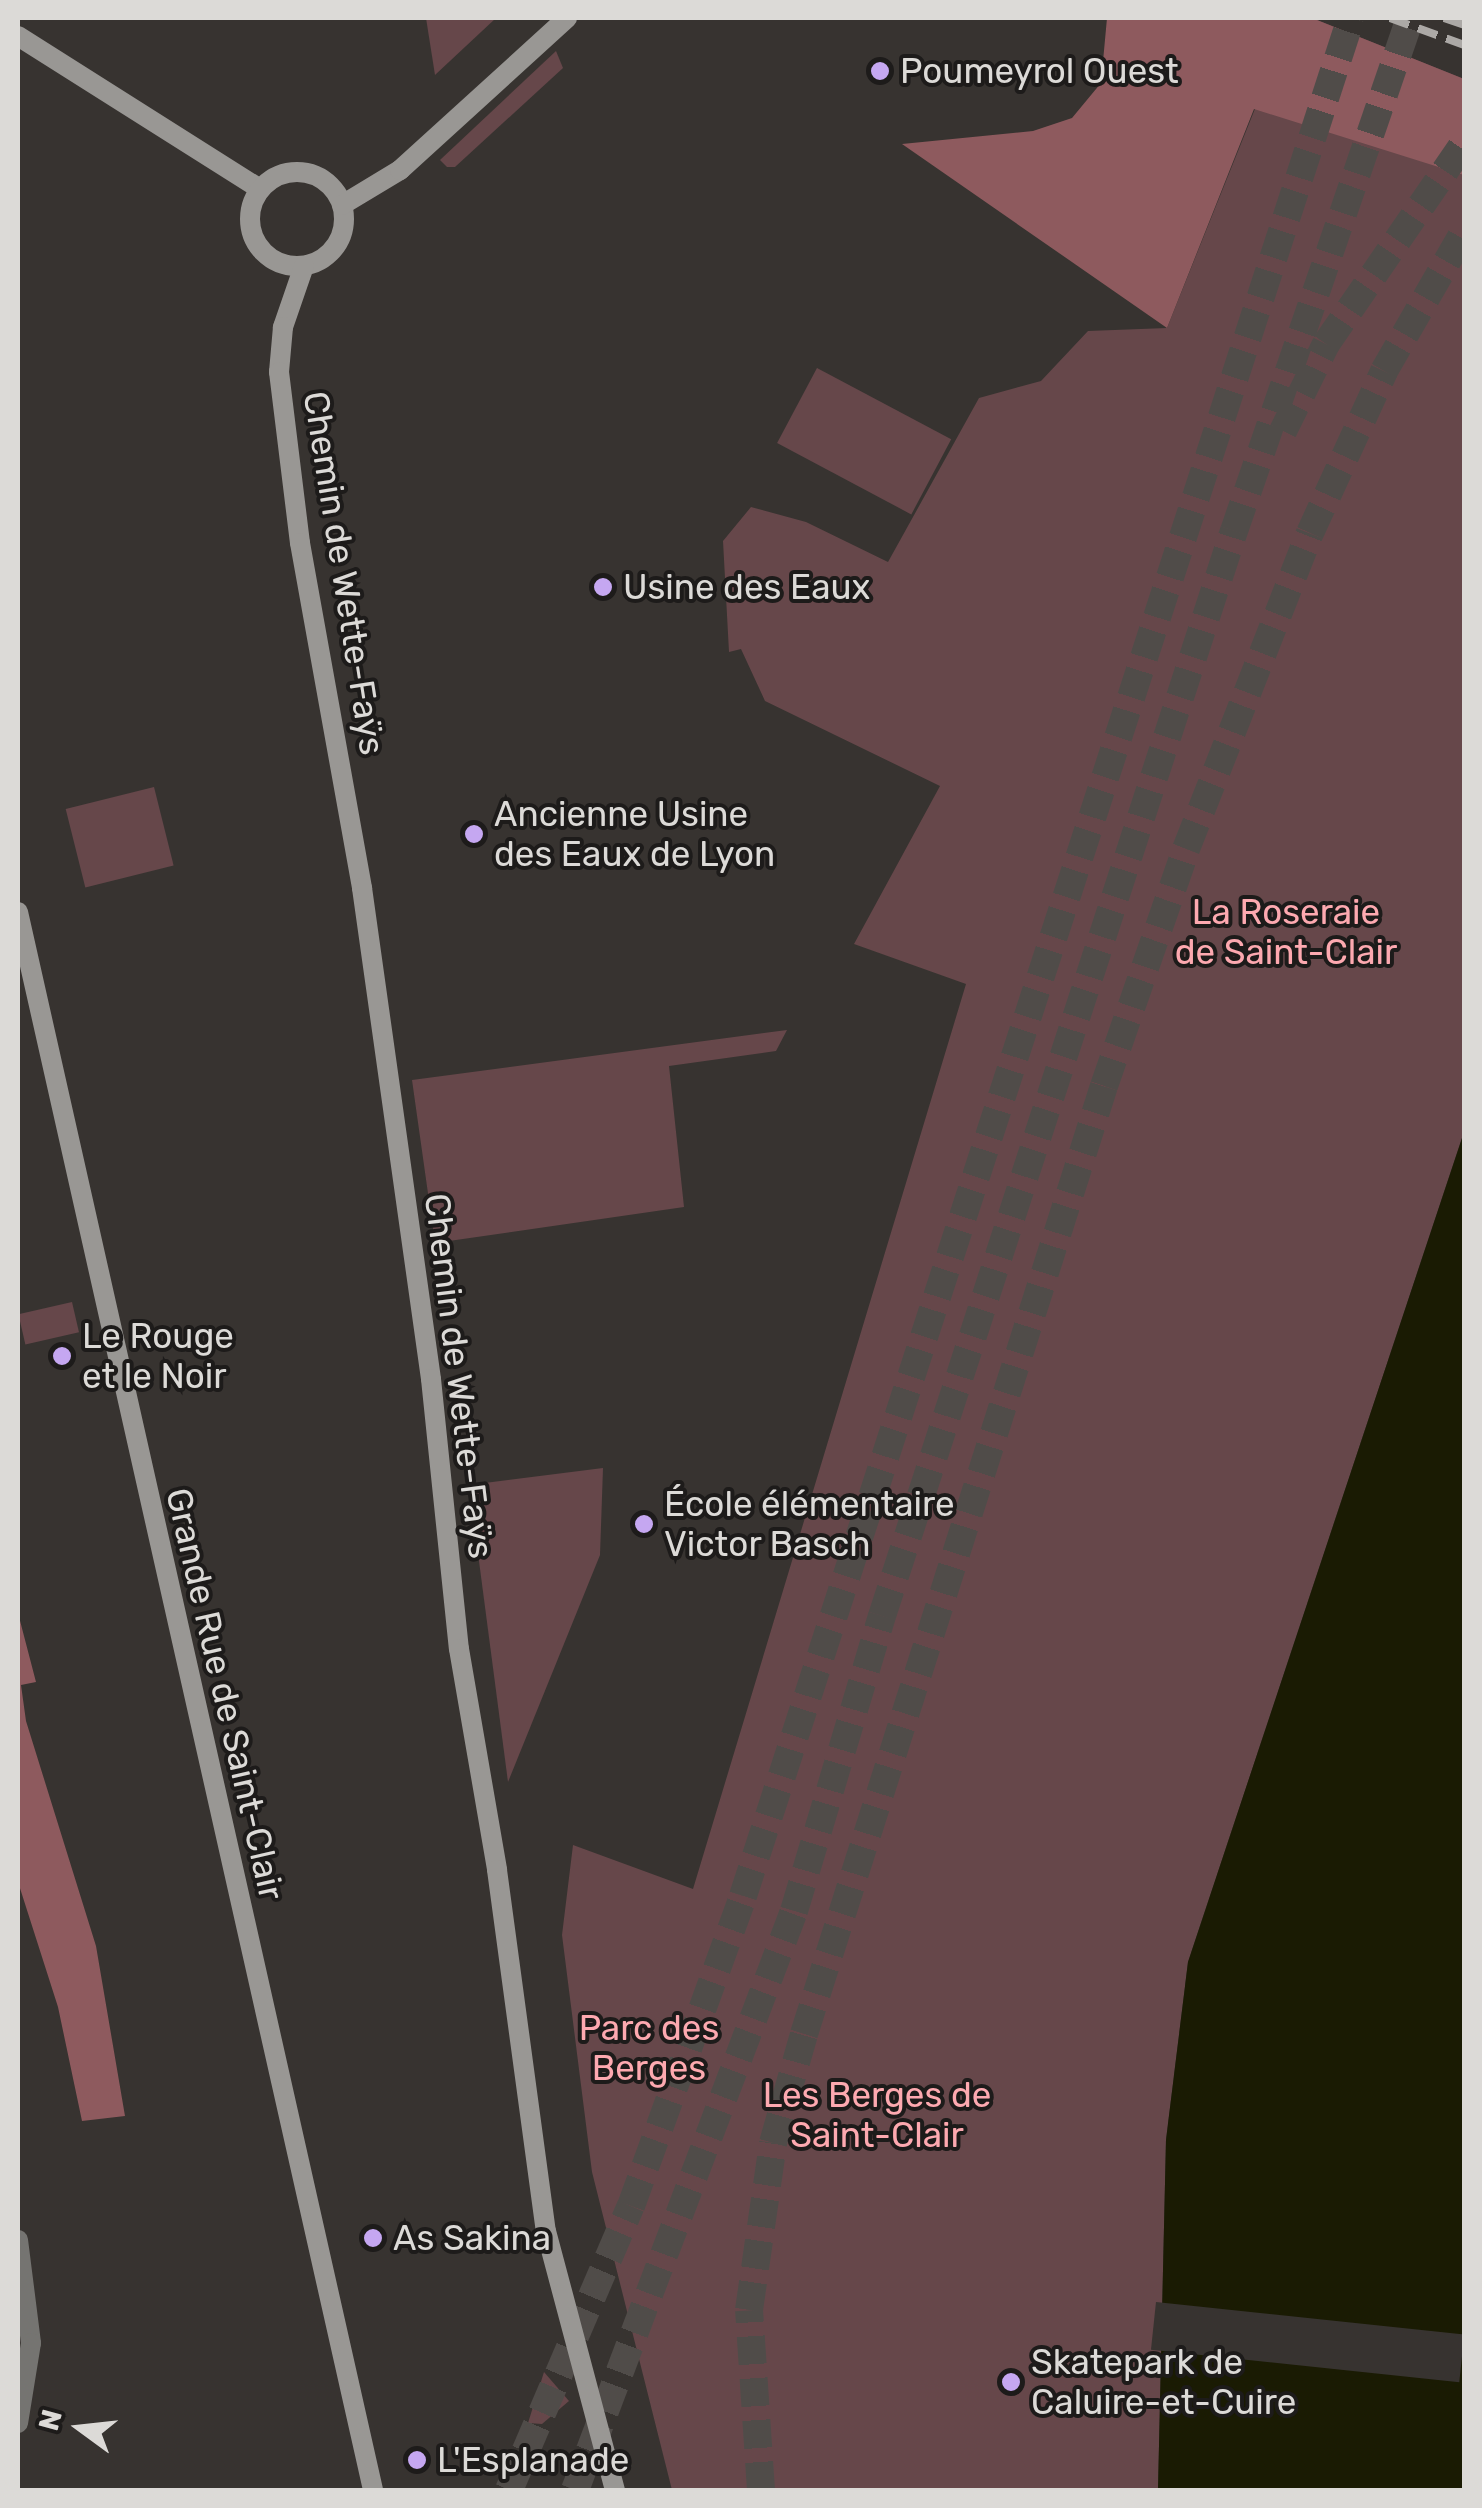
<!DOCTYPE html>
<html>
<head>
<meta charset="utf-8">
<style>
  body { margin:0 }
  #map { position:relative; width:1482px; height:2508px; overflow:hidden; background:#373330; font-family:Rubik,sans-serif }
  div>[style] { position:absolute }
  .green>* { inset:0; background:#66474a; transform-origin:0 0 }
  .forest>* { inset:0; background:#8e5a5e }
  .water>* { inset:0; background:#1a1b03 }
  .pier>* { inset:0; background:#373330; transform-origin:0 0 }
  .trunk-tunnel>* { height:28px; margin-top:-14px; transform-origin:0; background:repeating-linear-gradient(90deg,#504c49 0 28px,transparent 0 42px) }
  .minor>* { height:20px; margin:-10px; padding:0 10px; transform-origin:10px; border-radius:10px; background:#757471 }
  .secondary>* { height:20px; margin:-10px; padding:0 10px; transform-origin:10px; border-radius:10px; background:#999794 }
  .secondary>.ring { margin:-10px; padding:0; box-sizing:content-box; background:none; border:20px solid #999794; border-radius:50% }
  .rail>* { height:8px; margin-top:-4px; transform-origin:0; background:repeating-linear-gradient(90deg,#aca9a6 0 20px,transparent 0 30px) }
  .dots>* { width:28px; height:28px; translate:-50% -50%; box-sizing:border-box; border:5px solid #1d1b1a; border-radius:50% }
  span { translate:-50% -50%; white-space:nowrap; text-align:center; line-height:1.15; -webkit-text-stroke:8px #1d1b1a; paint-order:stroke }
  .poi-label { font-size:35px; color:#dcdad7 }
  .left { translate:0 -50%; text-align:left }
  .street-label { font-size:35px; color:#dcdad7 }
  .park-label { font-size:35px; color:#fda9b0 }
  .frame { position:absolute; inset:0; border:20px solid #dcdad7; pointer-events:none }
  .north { position:absolute; left:30px; top:2378px; width:100px; height:100px; -webkit-text-stroke:8px #1d1b1a; paint-order:stroke; rotate:285deg; font-size:28px; font-weight:700; line-height:40px; text-align:center; color:#dcdad7 }
  .north::after { content:''; display:block; margin:auto; width:35px; height:45px; background:#dcdad7; clip-path:polygon(50% 0,100% 100%,50% 72%,0 100%) }
</style>
</head>
<body>
<div id="map">
  <div class="green">
    <div style="clip-path:polygon(426px 18px,496px 18px,435px 75px)"></div>
    <div style="clip-path:polygon(1312px 18px,1464px 79px,1464px 1132px,1188px 1962px,1166px 2140px,1158px 2490px,672px 2490px,592px 2172px,562px 1935px,573px 1845px,693px 1889px,966px 984px,854px 944px,940px 786px,765px 701px,741px 649px,729px 652px,723px 541px,751px 507px,806px 522px,888px 562px,979px 398px,1041px 381px,1088px 331px,1167px 328px,1283px 39px)"></div>
    <div style="clip-path:polygon(556px 51px,563px 68px,455px 167px,447px 167px,440px 160px)"></div>
    <div style="left:817px;top:368px;width:152px;height:85px;rotate:28deg"></div>
    <div style="left:154px;top:787px;width:81px;height:91px;rotate:76deg"></div>
    <div style="clip-path:polygon(787px 1030px,776px 1051px,669px 1066px,684px 1207px,435px 1243px,412px 1080px)"></div>
    <div style="left:72px;top:1302px;width:31px;height:55px;rotate:77deg"></div>
    <div style="clip-path:polygon(603px 1468px,600px 1555px,508px 1782px,469px 1485px)"></div>
    <div style="clip-path:polygon(544px 2372px,569px 2401px,542px 2424px,528px 2423px)"></div>
  </div>
  <div class="forest">
    <div style="clip-path:polygon(1107px 18px,1312px 18px,1464px 79px,1464px 175px,1254px 109px,1167px 328px,902px 144px,1033px 131px,1072px 118px,1101px 83px)"></div>
    <div style="clip-path:polygon(18px 1613px,36px 1682px,21px 1685px,26px 1721px,96px 1946px,125px 2116px,82px 2121px,58px 2007px,18px 1882px)"></div>
  </div>
  <div class="water">
    <div style="clip-path:polygon(1464px 1132px,1464px 2490px,1158px 2490px,1166px 2140px,1188px 1962px)"></div>
  </div>
  <div class="pier">
    <div style="left:1156px;top:2302px;width:310px;height:48px;rotate:6deg"></div>
  </div>
  <div class="trunk-tunnel">
    <div style="left:1283px;top:431px;width:97px;rotate:-63.7deg"></div>
    <div style="left:1326px;top:344px;width:244px;rotate:-55.5deg"></div>
    <div style="left:509px;top:2490px;width:309px;rotate:-66.8deg"></div>
    <div style="left:631px;top:2206px;width:330px;rotate:-70.1deg"></div>
    <div style="left:743px;top:1896px;width:1974px;rotate:-72.06deg"></div>
    <div style="left:575px;top:2490px;width:619px;rotate:-69.28deg"></div>
    <div style="left:794px;top:1911px;width:308px;rotate:-73.4deg"></div>
    <div style="left:882px;top:1616px;width:1141px;rotate:-72.03deg"></div>
    <div style="left:1234px;top:531px;width:542px;rotate:-71.06deg"></div>
    <div style="left:761px;top:2490px;width:180px;rotate:-93.8deg"></div>
    <div style="left:749px;top:2310px;width:169px;rotate:-81.8deg"></div>
    <div style="left:773px;top:2143px;width:113px;rotate:-74.1deg"></div>
    <div style="left:804px;top:2034px;width:994px;rotate:-72.44deg"></div>
    <div style="left:1104px;top:1086px;width:251px;rotate:-70.9deg"></div>
    <div style="left:1186px;top:849px;width:339px;rotate:-68.6deg"></div>
    <div style="left:1310px;top:533px;width:178px;rotate:-65.4deg"></div>
    <div style="left:1384px;top:371px;width:160px;rotate:-60.1deg"></div>
  </div>
  <div class="minor">
    <div style="left:18px;top:2240px;width:104px;rotate:82.8deg"></div>
    <div style="left:31px;top:2343px;width:81px;rotate:99.2deg"></div>
  </div>
  <div class="secondary">
    <div style="left:18px;top:36px;width:286px;rotate:32.3deg"></div>
    <div class="ring" style="left:250px;top:172px;width:74px;height:74px"></div>
    <div style="left:342px;top:205px;width:68px;rotate:-31.1deg"></div>
    <div style="left:400px;top:170px;width:226px;rotate:-42.3deg"></div>
    <div style="left:304px;top:266px;width:65px;rotate:109deg"></div>
    <div style="left:283px;top:327px;width:45px;rotate:95.1deg"></div>
    <div style="left:279px;top:372px;width:172px;rotate:83deg"></div>
    <div style="left:300px;top:543px;width:351px;rotate:79.8deg"></div>
    <div style="left:362px;top:888px;width:496px;rotate:82deg"></div>
    <div style="left:431px;top:1379px;width:271px;rotate:84.1deg"></div>
    <div style="left:459px;top:1649px;width:224px;rotate:80.2deg"></div>
    <div style="left:497px;top:1870px;width:364px;rotate:82.3deg"></div>
    <div style="left:546px;top:2231px;width:268px;rotate:75.1deg"></div>
    <div style="left:18px;top:912px;width:1617px;rotate:77.32deg"></div>
  </div>
  <div class="rail">
    <div style="left:1390px;top:18px;width:79px;rotate:20deg"></div>
    <div style="left:1444px;top:18px;width:21px;rotate:19deg"></div>
  </div>
  <div class="dots">
    <div style="left:880px;top:71px;background:#c5a7f1"></div>
    <div style="left:603px;top:587px;background:#c5a7f1"></div>
    <div style="left:474px;top:834px;background:#c5a7f1"></div>
    <div style="left:62px;top:1356px;background:#c5a7f1"></div>
    <div style="left:644px;top:1524px;background:#c5a7f1"></div>
    <div style="left:373px;top:2238px;background:#c5a7f1"></div>
    <div style="left:1011px;top:2382px;background:#c5a7f1"></div>
    <div style="left:417px;top:2460px;background:#c5a7f1"></div>
  </div>
  <div class="poi-label">
    <span class="left" style="left:900px;top:71px">Poumeyrol Ouest</span>
    <span class="left" style="left:623px;top:587px">Usine des Eaux</span>
    <span class="left" style="left:494px;top:834px">Ancienne Usine<br>des Eaux de Lyon</span>
    <span class="left" style="left:82px;top:1356px">Le Rouge<br>et le Noir</span>
    <span class="left" style="left:664px;top:1524px">École élémentaire<br>Victor Basch</span>
    <span class="left" style="left:393px;top:2238px">As Sakina</span>
    <span class="left" style="left:1031px;top:2382px">Skatepark de<br>Caluire-et-Cuire</span>
    <span class="left" style="left:437px;top:2460px">L'Esplanade</span>
  </div>
  <div class="street-label">
    <span style="left:344px;top:573px;rotate:81deg">Chemin de Wette-Faÿs</span>
    <span style="left:459px;top:1376px;rotate:83deg">Chemin de Wette-Faÿs</span>
    <span style="left:225px;top:1694px;rotate:77deg">Grande Rue de Saint-Clair</span>
  </div>
  <div class="park-label">
    <span style="left:1286px;top:932px">La Roseraie<br>de Saint-Clair</span>
    <span style="left:649px;top:2048px">Parc des<br>Berges</span>
    <span style="left:877px;top:2115px">Les Berges de<br>Saint-Clair</span>
  </div>
  <div class="frame"></div>
  <div class="north">N</div>
</div>
</body>
</html>
